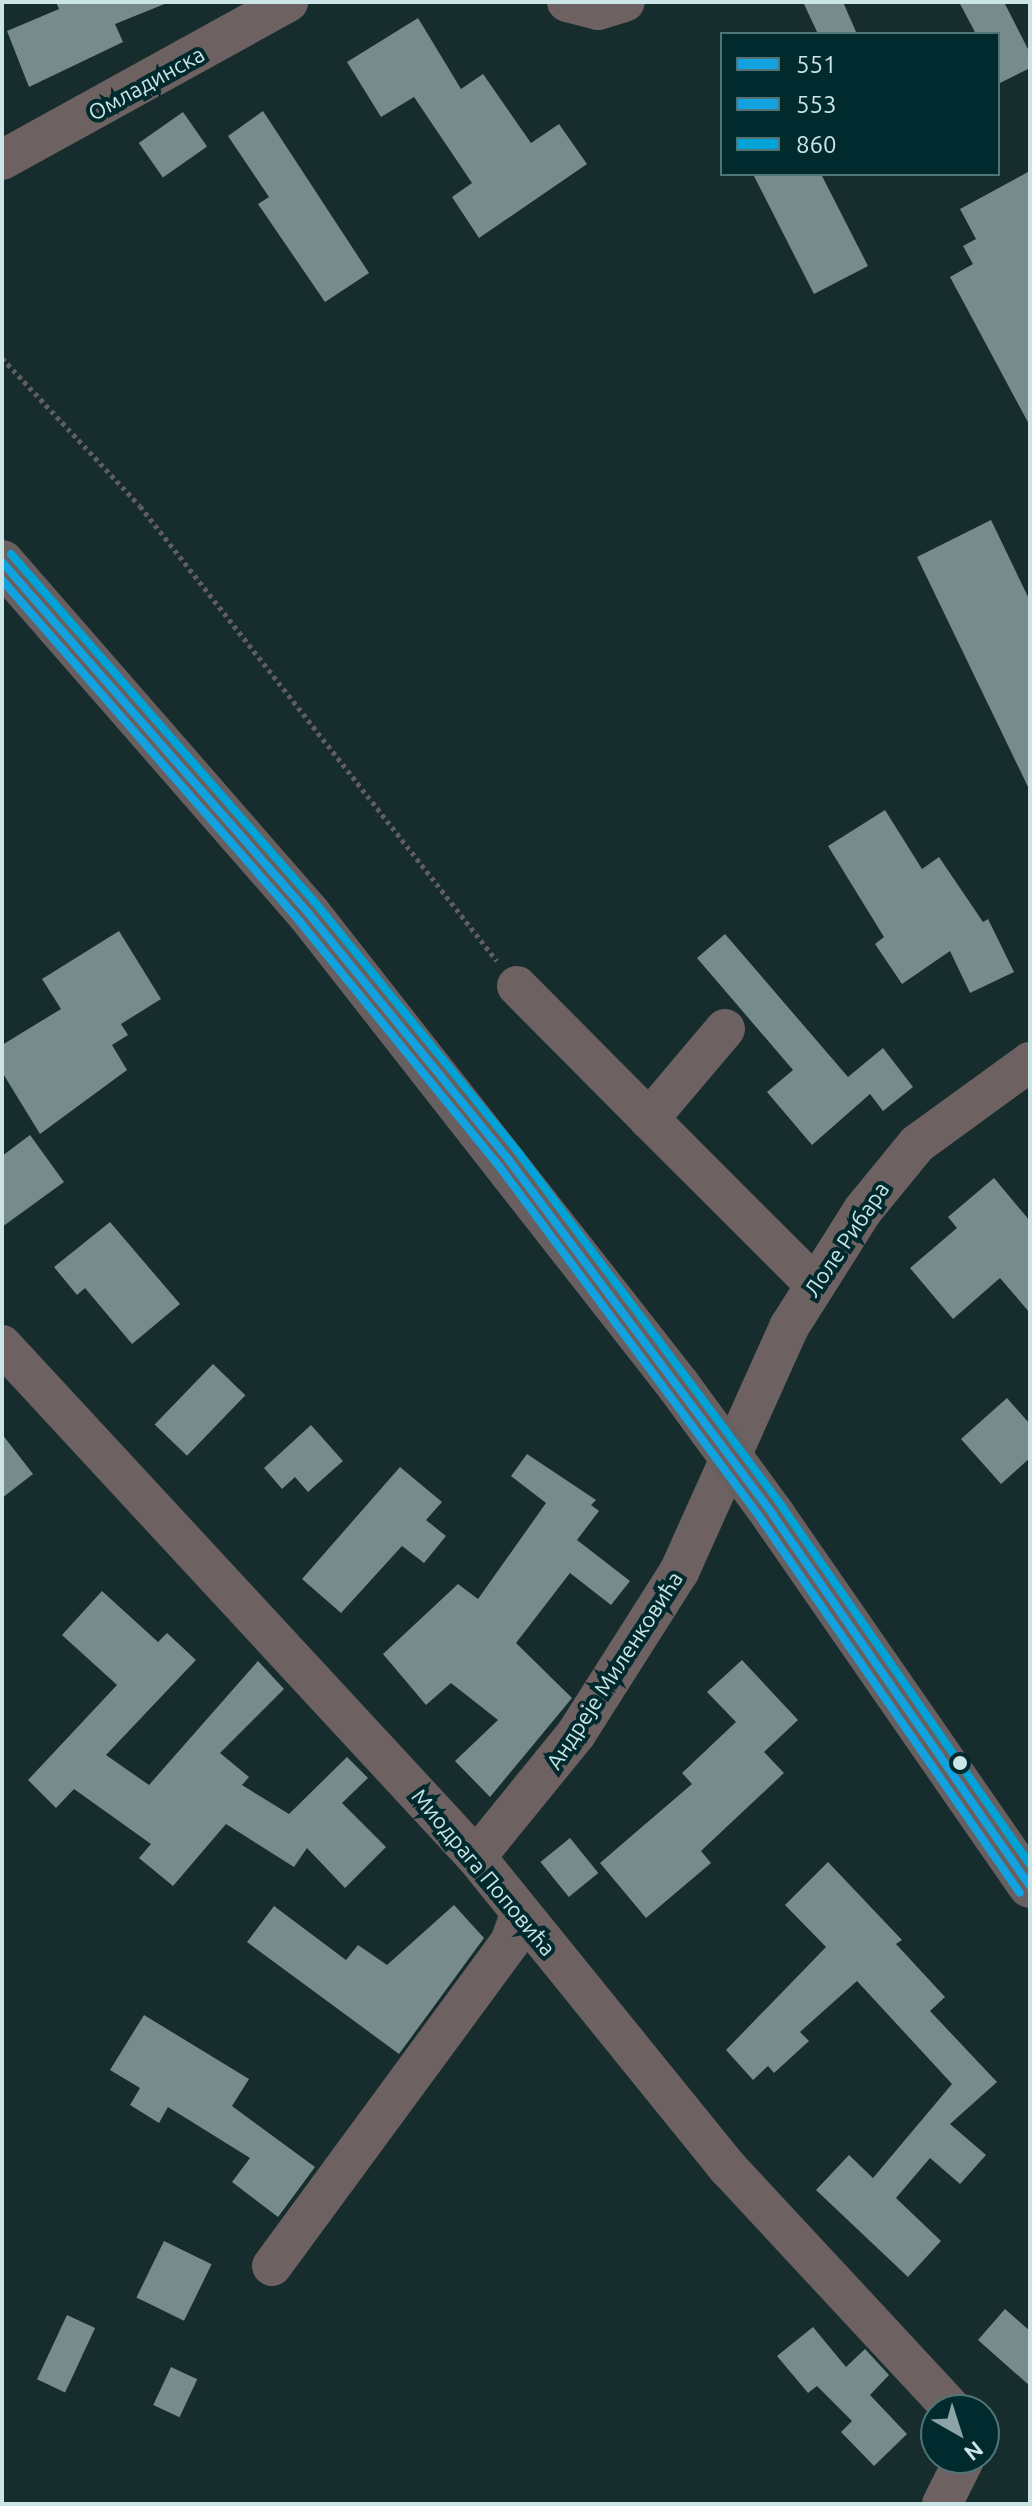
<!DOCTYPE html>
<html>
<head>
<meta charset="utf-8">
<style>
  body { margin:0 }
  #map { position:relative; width:1032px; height:2506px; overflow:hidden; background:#162c2d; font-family:Ubuntu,sans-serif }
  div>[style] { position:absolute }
  .building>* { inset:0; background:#778b8c; transform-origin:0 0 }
  .path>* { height:5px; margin-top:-2.5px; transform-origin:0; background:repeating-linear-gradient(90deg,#5f5d5d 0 4px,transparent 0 8px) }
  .minor>* { height:40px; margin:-20px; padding:0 20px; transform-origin:20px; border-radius:20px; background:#6d6161 }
  .major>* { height:44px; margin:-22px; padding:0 22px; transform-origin:22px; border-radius:22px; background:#686060 }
  .major-bridge>* { height:44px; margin:-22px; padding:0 22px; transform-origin:22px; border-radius:22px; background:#686060 }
  .bus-1>* { height:8px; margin:-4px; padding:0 4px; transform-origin:4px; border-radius:4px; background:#13a2e0 }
  .bus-2>* { height:8px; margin:-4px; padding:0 4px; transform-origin:4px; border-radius:4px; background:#13a2e0 }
  .bus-3>* { height:8px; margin:-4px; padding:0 4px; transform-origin:4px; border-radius:4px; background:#00a3d7 }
  .dots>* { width:22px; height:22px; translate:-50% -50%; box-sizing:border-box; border:4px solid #002a2d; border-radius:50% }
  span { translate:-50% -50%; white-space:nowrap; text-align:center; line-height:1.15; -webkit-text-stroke:8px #002a2d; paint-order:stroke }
  .street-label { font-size:22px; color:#cbe5e7 }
  .frame { position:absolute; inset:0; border:4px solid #cbe5e7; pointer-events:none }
  .legend { position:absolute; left:720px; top:32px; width:280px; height:144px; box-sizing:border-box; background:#002a2d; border:2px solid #517577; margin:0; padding:10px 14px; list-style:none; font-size:24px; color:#cbe5e7 }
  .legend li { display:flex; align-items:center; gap:16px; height:40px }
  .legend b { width:40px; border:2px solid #517577 }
  .north { position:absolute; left:920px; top:2394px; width:80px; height:80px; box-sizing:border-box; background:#002a2d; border:2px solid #517577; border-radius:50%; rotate:141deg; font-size:22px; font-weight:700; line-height:32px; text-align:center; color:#cbe5e7 }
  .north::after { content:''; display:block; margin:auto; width:28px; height:36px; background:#8ca4a6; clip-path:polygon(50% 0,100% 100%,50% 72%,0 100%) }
</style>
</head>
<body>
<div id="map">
  <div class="building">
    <div style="clip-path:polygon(56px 2px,167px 2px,167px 3px,115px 24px,123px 42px,29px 87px,7px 31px,59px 9px)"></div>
    <div style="clip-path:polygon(803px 2px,843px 2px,857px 34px,818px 34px)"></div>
    <div style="clip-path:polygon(959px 2px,1004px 2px,1030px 53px,1030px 68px,998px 84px,998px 34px,976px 34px)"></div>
    <div style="clip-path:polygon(418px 18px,461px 89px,483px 74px,531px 143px,559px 124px,587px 164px,479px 238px,452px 197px,472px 183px,414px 97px,381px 117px,347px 62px)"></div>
    <div style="clip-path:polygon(263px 111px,369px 273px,325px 302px,258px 204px,269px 197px,228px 136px)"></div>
    <div style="left:183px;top:112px;width:42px;height:54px;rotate:55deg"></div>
    <div style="clip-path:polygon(1030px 171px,1030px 426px,950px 277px,973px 264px,963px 246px,976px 239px,960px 209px)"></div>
    <div style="clip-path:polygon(753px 174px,821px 174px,868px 266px,814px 294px)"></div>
    <div style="clip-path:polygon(991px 520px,1030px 601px,1030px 791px,917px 557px)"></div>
    <div style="clip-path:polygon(885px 810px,922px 869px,939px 857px,983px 922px,988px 919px,1014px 972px,970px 993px,950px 951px,902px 984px,875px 944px,884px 937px,828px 846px)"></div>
    <div style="clip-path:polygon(119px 931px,161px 999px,121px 1024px,128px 1035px,112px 1045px,127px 1070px,40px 1134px,2px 1072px,2px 1045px,61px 1009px,42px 979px)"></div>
    <div style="clip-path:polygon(725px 934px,848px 1077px,883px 1048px,913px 1087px,883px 1111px,870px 1094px,812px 1145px,767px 1092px,793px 1070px,697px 958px)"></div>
    <div style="clip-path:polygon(30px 1135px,64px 1182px,2px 1227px,2px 1156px)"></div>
    <div style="clip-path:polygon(994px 1178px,1030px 1221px,1030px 1313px,1000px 1278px,953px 1319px,910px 1268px,957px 1228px,948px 1217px)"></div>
    <div style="clip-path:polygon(110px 1222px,180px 1304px,132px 1344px,85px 1288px,77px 1295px,54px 1267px)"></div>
    <div style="left:213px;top:1364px;width:45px;height:84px;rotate:44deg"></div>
    <div style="clip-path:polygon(1007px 1398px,1030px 1424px,1030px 1458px,1001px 1484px,961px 1439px)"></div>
    <div style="clip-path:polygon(311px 1425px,343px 1461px,308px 1492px,295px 1477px,282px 1489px,264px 1468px)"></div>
    <div style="clip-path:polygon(2px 1434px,33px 1474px,2px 1498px)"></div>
    <div style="clip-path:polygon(527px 1454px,596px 1500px,591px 1505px,599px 1511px,577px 1540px,630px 1581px,611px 1605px,570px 1573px,516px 1643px,572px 1698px,490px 1797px,455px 1761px,498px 1720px,451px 1683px,426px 1705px,383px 1654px,458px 1584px,478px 1599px,546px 1503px,511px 1476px)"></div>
    <div style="clip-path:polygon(400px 1467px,442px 1502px,426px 1520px,446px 1536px,424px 1563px,402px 1546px,341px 1613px,302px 1579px)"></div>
    <div style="clip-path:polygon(102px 1591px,158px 1642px,167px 1633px,196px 1660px,106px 1755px,149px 1785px,258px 1661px,284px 1689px,220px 1753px,249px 1777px,242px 1785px,289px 1814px,347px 1757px,368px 1778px,342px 1803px,386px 1847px,345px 1888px,307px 1848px,294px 1867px,226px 1824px,173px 1886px,139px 1858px,151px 1844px,74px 1789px,56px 1808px,28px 1780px,117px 1685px,62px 1635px)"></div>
    <div style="clip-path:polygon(742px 1660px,798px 1720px,764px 1752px,784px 1773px,701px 1851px,711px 1863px,646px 1918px,600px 1863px,692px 1784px,682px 1773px,736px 1722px,707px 1692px)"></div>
    <div style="left:570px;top:1838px;width:45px;height:38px;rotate:51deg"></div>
    <div style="clip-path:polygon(828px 1862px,902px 1940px,896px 1944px,945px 1997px,930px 2011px,997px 2082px,950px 2124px,986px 2155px,960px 2184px,930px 2158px,896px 2198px,941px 2241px,908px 2277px,816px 2190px,849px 2155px,873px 2178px,952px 2084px,857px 1981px,800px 2032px,809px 2041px,774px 2073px,768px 2066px,753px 2080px,726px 2050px,826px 1947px,785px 1905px)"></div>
    <div style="clip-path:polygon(454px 1905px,484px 1938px,399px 2054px,247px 1942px,274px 1906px,346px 1960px,358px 1945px,387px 1965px)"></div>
    <div style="clip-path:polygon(144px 2015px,249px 2079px,232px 2106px,315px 2167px,278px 2217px,232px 2182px,250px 2158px,168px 2107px,159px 2123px,130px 2105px,140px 2088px,110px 2070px)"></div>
    <div style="left:164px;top:2241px;width:53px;height:63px;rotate:26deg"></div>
    <div style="clip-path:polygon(1005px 2309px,1030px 2331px,1030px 2386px,978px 2340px)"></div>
    <div style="left:67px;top:2315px;width:31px;height:71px;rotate:25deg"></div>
    <div style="clip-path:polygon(813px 2327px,846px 2367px,865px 2349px,889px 2375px,870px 2395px,907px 2434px,874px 2466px,841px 2432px,852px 2421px,817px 2386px,808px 2393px,777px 2356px)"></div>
    <div style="left:171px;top:2367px;width:29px;height:42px;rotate:25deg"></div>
  </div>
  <div class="path">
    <div style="left:2px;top:358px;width:202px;rotate:47deg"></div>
    <div style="left:140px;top:506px;width:578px;rotate:51.88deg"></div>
  </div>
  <div class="minor">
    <div style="left:567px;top:2px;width:32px;rotate:14deg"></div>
    <div style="left:598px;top:10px;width:28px;rotate:-17deg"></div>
    <div style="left:2px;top:160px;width:327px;rotate:-28.9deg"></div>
    <div style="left:517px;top:986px;width:187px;rotate:45.2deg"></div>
    <div style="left:725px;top:1029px;width:118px;rotate:130.2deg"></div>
    <div style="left:649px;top:1119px;width:233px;rotate:45deg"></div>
    <div style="left:2px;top:1345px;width:698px;rotate:47.21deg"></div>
    <div style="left:476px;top:1857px;width:402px;rotate:51deg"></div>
    <div style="left:729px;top:2169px;width:329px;rotate:47.1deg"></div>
    <div style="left:476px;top:1857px;width:159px;rotate:-50.9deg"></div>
    <div style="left:576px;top:1734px;width:192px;rotate:-57.6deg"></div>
    <div style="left:679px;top:1572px;width:269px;rotate:-65.8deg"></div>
    <div style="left:789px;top:1327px;width:138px;rotate:-57.7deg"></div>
    <div style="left:863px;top:1210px;width:85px;rotate:-50.7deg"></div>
    <div style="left:917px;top:1144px;width:140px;rotate:-36deg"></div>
    <div style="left:272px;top:2266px;width:402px;rotate:-53.7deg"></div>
    <div style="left:510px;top:1942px;width:30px;rotate:-70deg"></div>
    <div style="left:942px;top:2504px;width:51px;rotate:-63.4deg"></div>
  </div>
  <div class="major">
    <div style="left:2px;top:562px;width:467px;rotate:48.9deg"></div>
    <div style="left:309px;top:914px;width:598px;rotate:51.92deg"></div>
    <div style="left:773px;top:1515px;width:451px;rotate:55.3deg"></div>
  </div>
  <div class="major-bridge">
    <div style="left:678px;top:1385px;width:161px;rotate:53.8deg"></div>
  </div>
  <div class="bus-1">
    <div style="left:2px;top:562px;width:467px;rotate:48.9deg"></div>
    <div style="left:309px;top:914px;width:316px;rotate:50.9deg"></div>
    <div style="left:508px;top:1159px;width:444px;rotate:53.3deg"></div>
    <div style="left:773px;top:1515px;width:451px;rotate:55.3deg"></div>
  </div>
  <div class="bus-2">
    <div style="left:2px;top:580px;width:454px;rotate:48.9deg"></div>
    <div style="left:300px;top:922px;width:315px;rotate:50.8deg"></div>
    <div style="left:499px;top:1166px;width:443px;rotate:53.4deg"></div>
    <div style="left:763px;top:1522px;width:451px;rotate:55.3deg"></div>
  </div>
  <div class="bus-3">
    <div style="left:11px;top:554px;width:467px;rotate:48.9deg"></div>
    <div style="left:318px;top:906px;width:317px;rotate:50.9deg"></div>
    <div style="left:518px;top:1152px;width:444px;rotate:53.3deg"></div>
    <div style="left:783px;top:1508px;width:434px;rotate:55.3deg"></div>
  </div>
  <div class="dots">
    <div style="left:960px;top:1763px;background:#cbe5e7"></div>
  </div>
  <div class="street-label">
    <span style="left:146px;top:83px;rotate:-29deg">Омладинска</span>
    <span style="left:846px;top:1239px;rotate:-56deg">Лоле Рибара</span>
    <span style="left:614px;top:1670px;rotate:-57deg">Андреје Миленковића</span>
    <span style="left:484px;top:1872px;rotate:50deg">Миодрага Поповића</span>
  </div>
  <div class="frame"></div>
  <ul class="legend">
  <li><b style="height:10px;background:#13a2e0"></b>551</li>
  <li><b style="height:10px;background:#13a2e0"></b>553</li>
  <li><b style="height:10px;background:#00a3d7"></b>860</li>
  </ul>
  <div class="north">N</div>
</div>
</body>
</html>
